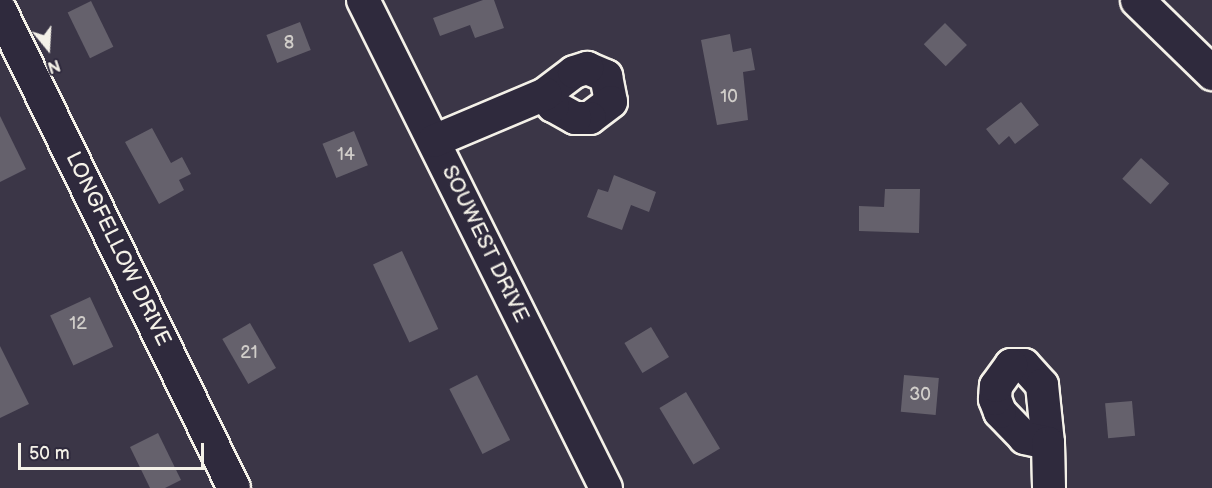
<!DOCTYPE html>
<html>
<head>
<meta charset="utf-8">
<style>
  body { margin:0 }
  #map { position:relative; width:1212px; height:488px; overflow:hidden; background:#3b3647; font-family:"Balsamiq Sans",sans-serif }
  div>[style] { position:absolute }
  .building>* { inset:0; background:#65616c; transform-origin:0 0 }
  .roads { filter:drop-shadow(2px 0 #f4f1e8) drop-shadow(-2px 0 #f4f1e8) drop-shadow(0 2px #f4f1e8) drop-shadow(0 -2px #f4f1e8) }
  .minor>* { height:32px; margin:-16px; padding:0 16px; transform-origin:16px; border-radius:16px; background:#2f2a3d }
  .major>* { height:33px; margin:-16.5px; padding:0 16.5px; transform-origin:16.5px; border-radius:16.5px; background:#2f2a3d }
  span { translate:-50% -50%; white-space:nowrap; text-align:center; line-height:1.15; -webkit-text-stroke:4.5px #2f2a3d; paint-order:stroke }
  .number-label { font-size:18px; color:#d0cdc9 }
  .number-label span { -webkit-text-stroke-width:0 }
  .street-label { font-size:21px; color:#f4f1e8 }
  .north { position:absolute; left:18px; top:18px; width:60px; height:60px; -webkit-text-stroke:4px #2f2a3d; paint-order:stroke; rotate:162deg; font-size:16px; font-weight:700; line-height:24px; text-align:center; color:#f4f1e8 }
  .north::after { content:''; display:block; margin:auto; width:21px; height:27px; background:#f4f1e8; clip-path:polygon(50% 0,100% 100%,50% 72%,0 100%) }
  .scale { position:absolute; left:18px; top:443px; width:186px; height:27px; box-sizing:border-box; border:3px solid #f4f1e8; border-top:0; padding-left:8px; font-size:18px; line-height:21px; white-space:nowrap; color:#f4f1e8; -webkit-text-stroke:4px #2f2a3d; paint-order:stroke }
</style>
</head>
<body>
<div id="map">
  <div class="building">
    <div style="clip-path:polygon(483px 0,494px 0,504px 28px,475px 38px,470px 25px,440px 36px,433px 18px)"></div>
    <div style="left:91px;top:1px;width:51px;height:26px;rotate:64deg"></div>
    <div style="left:300px;top:22px;width:30px;height:36px;rotate:69deg"></div>
    <div style="left:945px;top:23px;width:31px;height:30px;rotate:45deg"></div>
    <div style="clip-path:polygon(730px 34px,733px 52px,751px 48px,755px 70px,743px 72px,748px 120px,717px 125px,701px 40px)"></div>
    <div style="clip-path:polygon(1021px 102px,1039px 125px,1015px 144px,1009px 136px,999px 145px,986px 129px)"></div>
    <div style="clip-path:polygon(0 116px,26px 169px,0 182px)"></div>
    <div style="clip-path:polygon(152px 128px,171px 163px,182px 157px,191px 174px,179px 180px,184px 190px,159px 204px,125px 142px)"></div>
    <div style="left:354px;top:131px;width:37px;height:34px;rotate:68deg"></div>
    <div style="left:1141px;top:158px;width:38px;height:28px;rotate:42deg"></div>
    <div style="clip-path:polygon(614px 175px,656px 192px,649px 212px,631px 205px,622px 230px,587px 217px,598px 189px,608px 192px)"></div>
    <div style="clip-path:polygon(885px 189px,920px 189px,919px 233px,859px 231px,859px 206px,884px 207px)"></div>
    <div style="left:402px;top:251px;width:86px;height:32px;rotate:65deg"></div>
    <div style="left:90px;top:297px;width:55px;height:44px;rotate:65deg"></div>
    <div style="left:250px;top:323px;width:52px;height:32px;rotate:60deg"></div>
    <div style="left:651px;top:327px;width:35px;height:31px;rotate:59deg"></div>
    <div style="clip-path:polygon(0 346px,29px 404px,0 418px)"></div>
    <div style="left:477px;top:375px;width:73px;height:31px;rotate:63deg"></div>
    <div style="left:904px;top:375px;width:35px;height:37px;rotate:5deg"></div>
    <div style="left:686px;top:392px;width:66px;height:31px;rotate:59deg"></div>
    <div style="left:1132px;top:401px;width:35px;height:27px;rotate:85deg"></div>
    <div style="clip-path:polygon(158px 433px,181px 480px,165px 488px,150px 488px,130px 447px)"></div>
  </div>
  <div class="roads">
    <div class="minor">
      <div style="left:363px;top:0;width:545px;rotate:63.53deg"></div>
      <div style="left:0;top:10px;width:532px;rotate:63.92deg"></div>
      <div style="left:587px;top:68px;width:21px;rotate:23deg"></div>
      <div style="left:606px;top:76px;width:26px;rotate:79deg"></div>
      <div style="left:611px;top:102px;width:26px;rotate:143deg"></div>
      <div style="left:590px;top:118px;width:15px;rotate:180deg"></div>
      <div style="left:575px;top:118px;width:25px;rotate:-151deg"></div>
      <div style="left:553px;top:106px;width:14px;rotate:-124deg"></div>
      <div style="left:545px;top:94px;width:36px;rotate:-37deg"></div>
      <div style="left:574px;top:72px;width:14px;rotate:-17deg"></div>
      <div style="left:434px;top:141px;width:121px;rotate:-22.9deg"></div>
      <div style="left:1011px;top:365px;width:13px"></div>
      <div style="left:1024px;top:365px;width:27px;rotate:48deg"></div>
      <div style="left:1042px;top:385px;width:58px;rotate:84.1deg"></div>
      <div style="left:1048px;top:443px;width:24px;rotate:-168deg"></div>
      <div style="left:1025px;top:438px;width:36px;rotate:-134deg"></div>
      <div style="left:1000px;top:412px;width:14px;rotate:-111deg"></div>
      <div style="left:995px;top:399px;width:13px;rotate:-86deg"></div>
      <div style="left:996px;top:386px;width:26px;rotate:-54deg"></div>
      <div style="left:1048px;top:443px;width:45px;rotate:88.7deg"></div>
    </div>
    <div class="major">
      <div style="left:1137px;top:0;width:105px;rotate:44.2deg"></div>
    </div>
  </div>
  <div class="number-label">
    <span style="left:289px;top:43px">8</span>
    <span style="left:729px;top:97px">10</span>
    <span style="left:346px;top:155px">14</span>
    <span style="left:78px;top:324px">12</span>
    <span style="left:249px;top:353px">21</span>
    <span style="left:920px;top:395px">30</span>
  </div>
  <div class="street-label">
    <span style="left:485px;top:244px;rotate:64deg">SOUWEST DRIVE</span>
    <span style="left:118px;top:249px;rotate:64deg">LONGFELLOW DRIVE</span>
  </div>
  <div class="north">N</div>
  <div class="scale">50 m</div>
</div>
</body>
</html>
